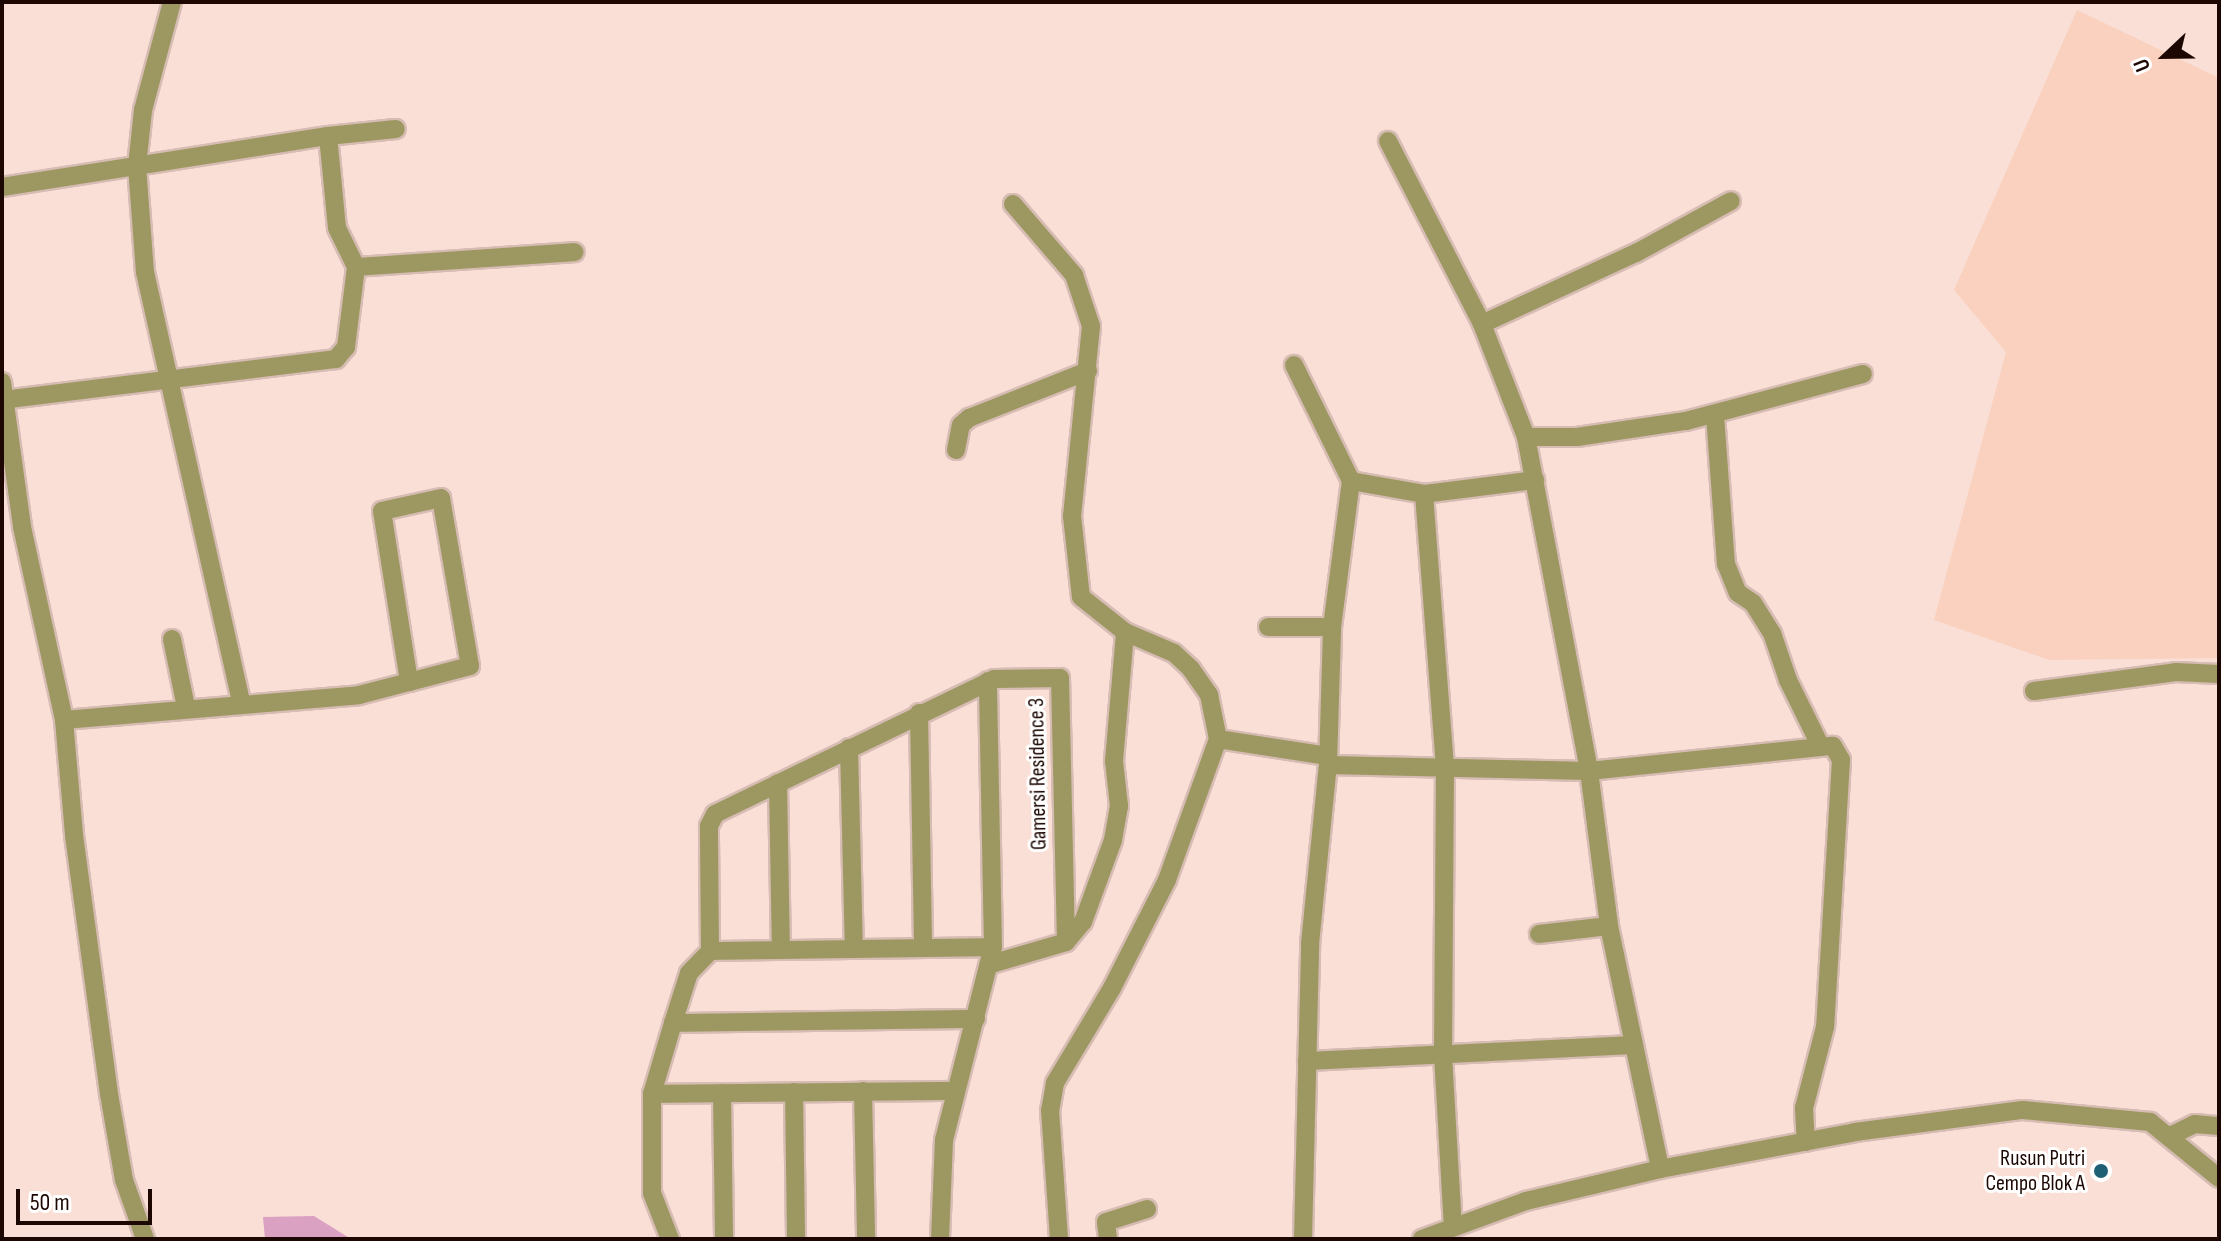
<!DOCTYPE html>
<html>
<head>
<meta charset="utf-8">
<style>
  body { margin:0 }
  #map { position:relative; width:2221px; height:1241px; overflow:hidden; background:#f9dfd5; font-family:"Sofia Sans Condensed",sans-serif }
  div>[style] { position:absolute }
  .built>* { inset:0; background:#fad0bf }
  .green>* { inset:0; background:#daa1c3 }
  .roads { filter:drop-shadow(2px 0 #d6bcb3) drop-shadow(-2px 0 #d6bcb3) drop-shadow(0 2px #d6bcb3) drop-shadow(0 -2px #d6bcb3) }
  .minor>* { height:18px; margin:-9px; padding:0 9px; transform-origin:9px; border-radius:9px; background:#9d9761 }
  .dots>* { width:22px; height:22px; translate:-50% -50%; box-sizing:border-box; border:4px solid #fff; border-radius:50% }
  span { translate:-50% -50%; white-space:nowrap; text-align:center; line-height:1.15; -webkit-text-stroke:6px #fff; paint-order:stroke }
  .street-label { font-size:22px; color:#1c0702 }
  .poi-label { font-size:22px; color:#1c0702 }
  .right { translate:-100% -50%; text-align:right }
  .frame { position:absolute; inset:0; border:4px solid #1c0702; pointer-events:none }
  .north { position:absolute; left:2125px; top:16px; width:80px; height:80px; -webkit-text-stroke:6px #fff; paint-order:stroke; rotate:248deg; font-size:22px; font-weight:700; line-height:32px; text-align:center; color:#1c0702 }
  .north::after { content:''; display:block; margin:auto; width:28px; height:36px; background:#1c0702; clip-path:polygon(50% 0,100% 100%,50% 72%,0 100%) }
  .scale { position:absolute; left:16px; top:1189px; width:136px; height:36px; box-sizing:border-box; border:4px solid #1c0702; border-top:0; padding-left:10px; font-size:24px; line-height:28px; white-space:nowrap; color:#1c0702; -webkit-text-stroke:6px #fff; paint-order:stroke }
</style>
</head>
<body>
<div id="map">
  <div class="built">
    <div style="clip-path:polygon(2077px 10px,2219px 78px,2219px 658px,2049px 660px,1934px 620px,2006px 352px,1954px 290px)"></div>
  </div>
  <div class="green">
    <div style="clip-path:polygon(314px 1216px,351px 1239px,265px 1239px,263px 1217px)"></div>
  </div>
  <div class="roads">
    <div class="minor">
      <div style="left:172px;top:2px;width:112px;rotate:105deg"></div>
      <div style="left:143px;top:110px;width:56px;rotate:96.1deg"></div>
      <div style="left:137px;top:166px;width:106px;rotate:85.7deg"></div>
      <div style="left:145px;top:272px;width:440px;rotate:77.4deg"></div>
      <div style="left:328px;top:136px;width:68px;rotate:-5.9deg"></div>
      <div style="left:1388px;top:141px;width:206px;rotate:62.8deg"></div>
      <div style="left:1482px;top:324px;width:121px;rotate:68.7deg"></div>
      <div style="left:1526px;top:437px;width:340px;rotate:79.3deg"></div>
      <div style="left:1589px;top:771px;width:156px;rotate:82.6deg"></div>
      <div style="left:1609px;top:926px;width:248px;rotate:78.1deg"></div>
      <div style="left:2px;top:187px;width:330px;rotate:-8.9deg"></div>
      <div style="left:328px;top:136px;width:92px;rotate:84.4deg"></div>
      <div style="left:337px;top:228px;width:43px;rotate:64deg"></div>
      <div style="left:356px;top:267px;width:81px;rotate:97.1deg"></div>
      <div style="left:346px;top:347px;width:16px;rotate:130deg"></div>
      <div style="left:336px;top:359px;width:337px;rotate:173deg"></div>
      <div style="left:1013px;top:204px;width:94px;rotate:49.3deg"></div>
      <div style="left:1074px;top:275px;width:54px;rotate:71.6deg"></div>
      <div style="left:1091px;top:326px;width:191px;rotate:95.7deg"></div>
      <div style="left:1072px;top:516px;width:81px;rotate:83.7deg"></div>
      <div style="left:1081px;top:597px;width:56px;rotate:38.5deg"></div>
      <div style="left:1125px;top:632px;width:53px;rotate:23.2deg"></div>
      <div style="left:1174px;top:653px;width:23px;rotate:43deg"></div>
      <div style="left:1191px;top:669px;width:32px;rotate:55deg"></div>
      <div style="left:1209px;top:695px;width:45px;rotate:78.4deg"></div>
      <div style="left:1218px;top:739px;width:150px;rotate:109.9deg"></div>
      <div style="left:1167px;top:880px;width:121px;rotate:117deg"></div>
      <div style="left:1112px;top:988px;width:111px;rotate:121deg"></div>
      <div style="left:1055px;top:1083px;width:27px;rotate:100deg"></div>
      <div style="left:1050px;top:1110px;width:129px;rotate:86deg"></div>
      <div style="left:356px;top:267px;width:219px;rotate:-3.9deg"></div>
      <div style="left:1482px;top:324px;width:170px;rotate:-24.8deg"></div>
      <div style="left:1636px;top:253px;width:108px;rotate:-28.7deg"></div>
      <div style="left:1294px;top:365px;width:129px;rotate:63.8deg"></div>
      <div style="left:2px;top:382px;width:146px;rotate:82.1deg"></div>
      <div style="left:22px;top:527px;width:198px;rotate:77.7deg"></div>
      <div style="left:64px;top:720px;width:115px;rotate:85deg"></div>
      <div style="left:74px;top:835px;width:261px;rotate:82.3deg"></div>
      <div style="left:109px;top:1094px;width:87px;rotate:80.1deg"></div>
      <div style="left:124px;top:1180px;width:63px;rotate:70.4deg"></div>
      <div style="left:1715px;top:415px;width:149px;rotate:85.8deg"></div>
      <div style="left:1726px;top:564px;width:31px;rotate:68deg"></div>
      <div style="left:1738px;top:593px;width:18px;rotate:34deg"></div>
      <div style="left:1753px;top:603px;width:36px;rotate:58deg"></div>
      <div style="left:1772px;top:633px;width:50px;rotate:71.2deg"></div>
      <div style="left:1788px;top:680px;width:72px;rotate:63.8deg"></div>
      <div style="left:1526px;top:437px;width:51px"></div>
      <div style="left:1577px;top:437px;width:110px;rotate:-8.4deg"></div>
      <div style="left:1686px;top:421px;width:183px;rotate:-14.9deg"></div>
      <div style="left:956px;top:450px;width:25px;rotate:-79deg"></div>
      <div style="left:961px;top:425px;width:11px;rotate:-41deg"></div>
      <div style="left:969px;top:418px;width:128px;rotate:-21.6deg"></div>
      <div style="left:1424px;top:494px;width:276px;rotate:85.6deg"></div>
      <div style="left:1445px;top:769px;width:286px;rotate:90.4deg"></div>
      <div style="left:1443px;top:1055px;width:172px;rotate:86.7deg"></div>
      <div style="left:1268px;top:627px;width:64px"></div>
      <div style="left:172px;top:639px;width:69px;rotate:78.4deg"></div>
      <div style="left:2034px;top:691px;width:143px;rotate:-7.6deg"></div>
      <div style="left:2176px;top:672px;width:43px;rotate:2.7deg"></div>
      <div style="left:919px;top:713px;width:235px;rotate:89deg"></div>
      <div style="left:64px;top:720px;width:296px;rotate:-4.8deg"></div>
      <div style="left:359px;top:695px;width:52px;rotate:-14.6deg"></div>
      <div style="left:409px;top:682px;width:63px;rotate:-14.7deg"></div>
      <div style="left:470px;top:666px;width:170px;rotate:-99.8deg"></div>
      <div style="left:441px;top:498px;width:60px;rotate:167.6deg"></div>
      <div style="left:382px;top:511px;width:173px;rotate:81deg"></div>
      <div style="left:1218px;top:739px;width:111px;rotate:8.8deg"></div>
      <div style="left:849px;top:748px;width:201px;rotate:88.6deg"></div>
      <div style="left:1328px;top:765px;width:261px;rotate:1.3deg"></div>
      <div style="left:1589px;top:771px;width:245px;rotate:-5.9deg"></div>
      <div style="left:1833px;top:746px;width:16px;rotate:60deg"></div>
      <div style="left:1841px;top:760px;width:267px;rotate:93.4deg"></div>
      <div style="left:1825px;top:1027px;width:84px;rotate:104.5deg"></div>
      <div style="left:1804px;top:1108px;width:34px;rotate:87deg"></div>
      <div style="left:778px;top:783px;width:167px;rotate:89deg"></div>
      <div style="left:1539px;top:934px;width:70px;rotate:-6.5deg"></div>
      <div style="left:710px;top:951px;width:125px;rotate:-90.5deg"></div>
      <div style="left:709px;top:826px;width:13px;rotate:-63deg"></div>
      <div style="left:715px;top:814px;width:310px;rotate:-25.8deg"></div>
      <div style="left:994px;top:679px;width:66px;rotate:-0.9deg"></div>
      <div style="left:1060px;top:678px;width:264px;rotate:88.7deg"></div>
      <div style="left:991px;top:964px;width:78px;rotate:-16.3deg"></div>
      <div style="left:1066px;top:942px;width:26px;rotate:-50deg"></div>
      <div style="left:1083px;top:922px;width:87px;rotate:-69.9deg"></div>
      <div style="left:1113px;top:840px;width:35px;rotate:-80deg"></div>
      <div style="left:1119px;top:806px;width:45px;rotate:-96.3deg"></div>
      <div style="left:1114px;top:761px;width:129px;rotate:-85.1deg"></div>
      <div style="left:673px;top:1023px;width:52px;rotate:-72.3deg"></div>
      <div style="left:689px;top:973px;width:30px;rotate:-46deg"></div>
      <div style="left:710px;top:951px;width:283px;rotate:-0.8deg"></div>
      <div style="left:1307px;top:1061px;width:327px;rotate:-2.8deg"></div>
      <div style="left:863px;top:1091px;width:148px;rotate:88.8deg"></div>
      <div style="left:794px;top:1092px;width:147px;rotate:89.2deg"></div>
      <div style="left:722px;top:1093px;width:146px;rotate:89.2deg"></div>
      <div style="left:652px;top:1094px;width:74px;rotate:-73.5deg"></div>
      <div style="left:673px;top:1023px;width:303px;rotate:-0.8deg"></div>
      <div style="left:2172px;top:1135px;width:25px;rotate:-26deg"></div>
      <div style="left:2195px;top:1124px;width:24px;rotate:5deg"></div>
      <div style="left:670px;top:1239px;width:49px;rotate:-111.4deg"></div>
      <div style="left:652px;top:1193px;width:99px;rotate:-90deg"></div>
      <div style="left:652px;top:1094px;width:304px;rotate:-0.6deg"></div>
      <div style="left:940px;top:1239px;width:99px;rotate:-87.7deg"></div>
      <div style="left:944px;top:1140px;width:199px;rotate:-75.8deg"></div>
      <div style="left:993px;top:947px;width:266px;rotate:-91.1deg"></div>
      <div style="left:1108px;top:1239px;width:17px;rotate:-97deg"></div>
      <div style="left:1106px;top:1222px;width:43px;rotate:-17.6deg"></div>
      <div style="left:1303px;top:1239px;width:295px;rotate:-88.6deg"></div>
      <div style="left:1310px;top:944px;width:180px;rotate:-84.3deg"></div>
      <div style="left:1328px;top:765px;width:138px;rotate:-88.3deg"></div>
      <div style="left:1332px;top:627px;width:147px;rotate:-82.6deg"></div>
      <div style="left:1351px;top:481px;width:74px;rotate:10.1deg"></div>
      <div style="left:1424px;top:494px;width:112px;rotate:-7.2deg"></div>
      <div style="left:1422px;top:1239px;width:111px;rotate:-20.1deg"></div>
      <div style="left:1526px;top:1201px;width:138px;rotate:-13.4deg"></div>
      <div style="left:1660px;top:1169px;width:198px;rotate:-10.7deg"></div>
      <div style="left:1855px;top:1132px;width:169px;rotate:-7.5deg"></div>
      <div style="left:2023px;top:1110px;width:128px;rotate:5.4deg"></div>
      <div style="left:2150px;top:1122px;width:89px;rotate:39.1deg"></div>
    </div>
  </div>
  <div class="dots">
    <div style="left:2101px;top:1171px;background:#1f6075"></div>
  </div>
  <div class="street-label">
    <span style="left:1038px;top:774px;rotate:-91deg">Gamersi Residence 3</span>
  </div>
  <div class="poi-label">
    <span class="right" style="left:2085px;top:1171px">Rusun Putri<br>Cempo Blok A</span>
  </div>
  <div class="frame"></div>
  <div class="north">U</div>
  <div class="scale">50 m</div>
</div>
</body>
</html>
